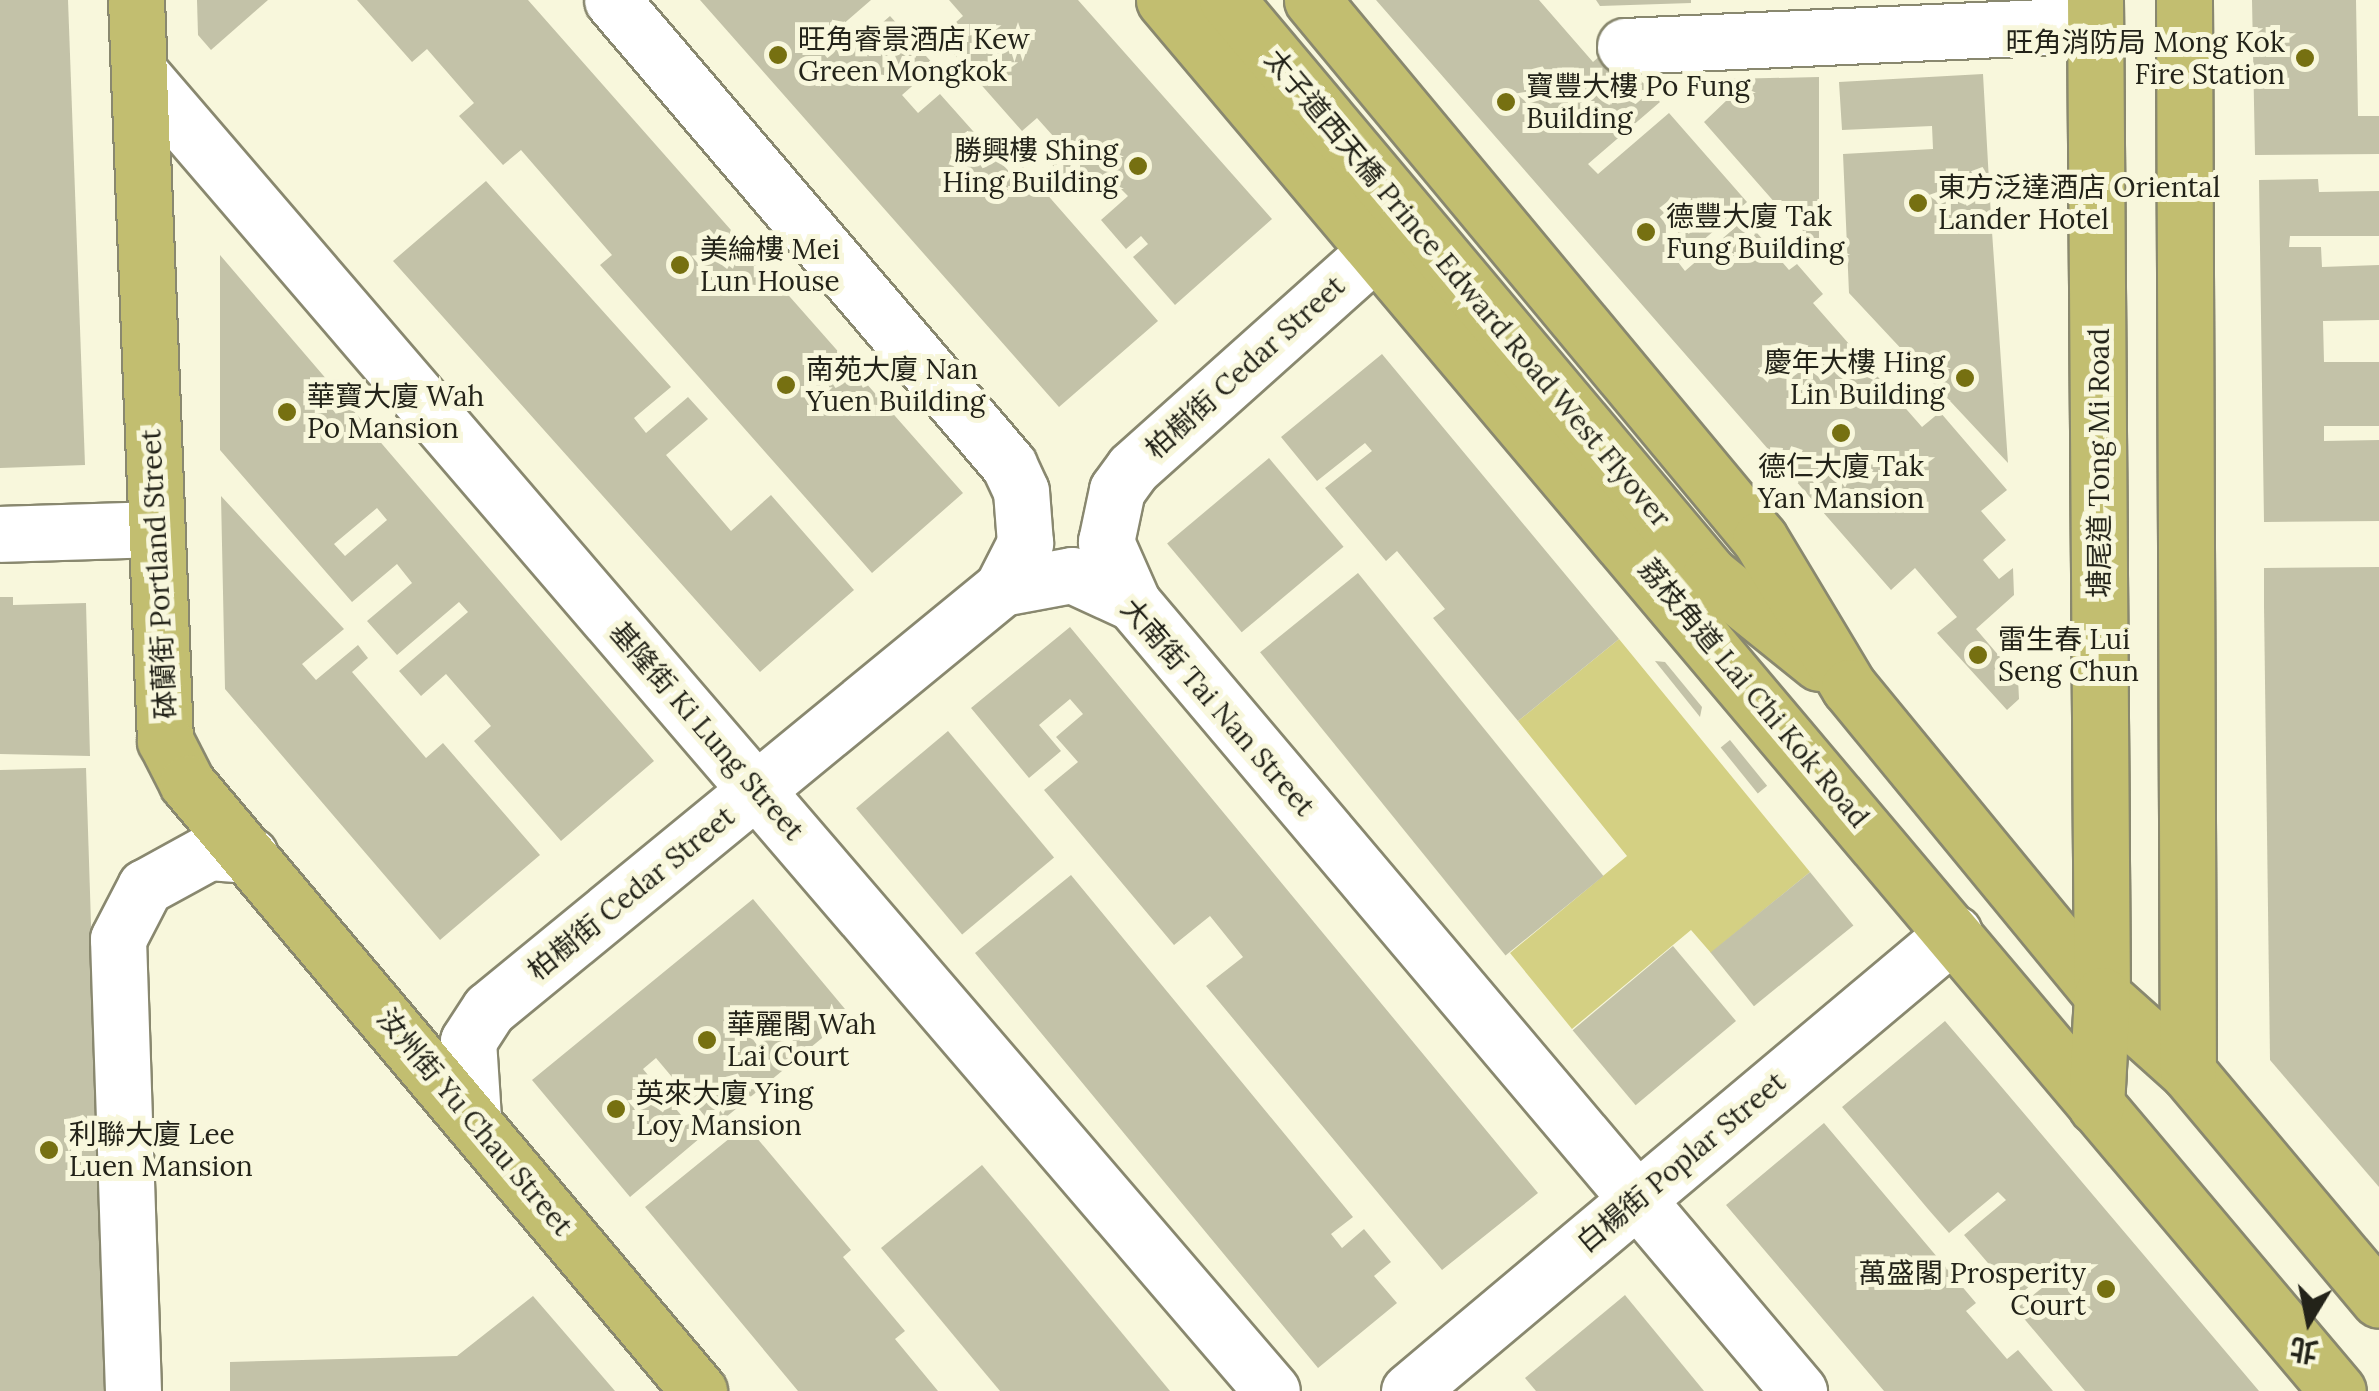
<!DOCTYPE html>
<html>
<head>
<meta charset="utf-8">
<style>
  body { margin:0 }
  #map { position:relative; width:2379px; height:1391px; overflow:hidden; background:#f8f7dc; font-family:Lora,"Noto Sans TC",serif }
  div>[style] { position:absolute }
  .green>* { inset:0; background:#d4d083 }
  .building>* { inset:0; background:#c3c2a8; transform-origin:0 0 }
  .roads { filter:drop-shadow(2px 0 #89886f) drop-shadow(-2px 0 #89886f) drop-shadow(0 2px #89886f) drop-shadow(0 -2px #89886f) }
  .minor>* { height:55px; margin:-27.5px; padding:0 27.5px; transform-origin:27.5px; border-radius:27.5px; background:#fff }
  .major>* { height:55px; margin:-27.5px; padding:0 27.5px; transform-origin:27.5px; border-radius:27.5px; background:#c2be70 }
  .dots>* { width:28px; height:28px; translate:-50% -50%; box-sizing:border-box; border:5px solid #f8f7dc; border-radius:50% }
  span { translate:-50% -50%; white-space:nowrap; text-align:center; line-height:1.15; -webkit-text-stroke:10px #f8f7dc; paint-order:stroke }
  .poi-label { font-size:28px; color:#232319 }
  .left { translate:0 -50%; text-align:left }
  .right { translate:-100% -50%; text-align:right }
  .street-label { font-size:28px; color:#232319 }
  .north { position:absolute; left:2259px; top:1271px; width:100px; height:100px; -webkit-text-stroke:8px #f8f7dc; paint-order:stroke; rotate:190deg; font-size:28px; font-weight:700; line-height:40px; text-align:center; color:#232319 }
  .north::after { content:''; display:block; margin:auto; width:35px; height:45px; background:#232319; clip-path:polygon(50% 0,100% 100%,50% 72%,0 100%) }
</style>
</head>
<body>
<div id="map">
  <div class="green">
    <div style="clip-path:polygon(1619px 639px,1810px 872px,1711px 953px,1691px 930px,1572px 1029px,1510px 953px,1627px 856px,1518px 721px)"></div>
  </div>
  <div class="building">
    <div style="clip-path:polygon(0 0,68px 0,85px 465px,0 468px)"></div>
    <div style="clip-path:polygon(197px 0,268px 0,211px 50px,198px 35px)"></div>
    <div style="clip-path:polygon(357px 0,528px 0,963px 493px,872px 573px,600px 265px,612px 255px,521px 150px,503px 165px,459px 116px,474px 103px,427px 49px,412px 62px)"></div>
    <div style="clip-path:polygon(700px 0,871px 0,841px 26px,857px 45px,890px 16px,935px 66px,902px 95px,918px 113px,940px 94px,1013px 176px,1023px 167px,1158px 321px,1059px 407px)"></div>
    <div style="clip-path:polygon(949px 0,1078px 0,1272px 219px,1175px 305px,1133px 257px,1148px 244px,1141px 236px,1126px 249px,1101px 220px,1128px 196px,1115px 183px,1103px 193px,1092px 180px,1078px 193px,1047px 159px,1062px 146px,1037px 118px,1022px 131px,939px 37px,963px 16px)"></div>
    <div style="clip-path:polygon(1376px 0,1539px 0,1593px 62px,1611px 46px,1660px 102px,1588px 164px,1598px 174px,1669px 113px,1747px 202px,1678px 262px,1685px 271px,1745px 219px,1789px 270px,1797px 264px,1823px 294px,1813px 303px,1922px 427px,1940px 412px,2007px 490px,1981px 511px,2006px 540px,1983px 560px,1999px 579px,2013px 568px,2014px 595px,1976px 629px,2018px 678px,2019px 699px,2007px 710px,1937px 633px,1957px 617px,1915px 568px,1891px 590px)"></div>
    <div style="clip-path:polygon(1596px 0,1691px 0,1691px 3px,1600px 6px)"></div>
    <div style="clip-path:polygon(2252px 0,2356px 0,2358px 116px,2379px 116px,2379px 154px,2255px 155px)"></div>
    <div style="clip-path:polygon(1983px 74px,1991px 217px,2008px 463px,1849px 293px,1843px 154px,1933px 149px,1932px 126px,1842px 130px,1839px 82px)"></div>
    <div style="clip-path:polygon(1819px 77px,1819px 253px,1704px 122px,1728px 99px,1727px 79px)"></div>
    <div style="clip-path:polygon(2318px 179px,2319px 192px,2379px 191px,2379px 236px,2290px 236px,2289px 247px,2321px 247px,2322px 267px,2379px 265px,2379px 320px,2323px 321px,2324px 362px,2379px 362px,2379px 426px,2324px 426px,2324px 441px,2379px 440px,2379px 521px,2264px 522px,2259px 180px)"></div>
    <div style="clip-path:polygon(486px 181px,671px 387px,634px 418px,646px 433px,688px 397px,708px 419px,666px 455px,731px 531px,771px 495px,854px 590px,760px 672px,393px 261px)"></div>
    <div style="clip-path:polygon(evenodd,220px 255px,654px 761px,561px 841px,474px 741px,491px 726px,446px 674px,421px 696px,399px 671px,468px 612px,459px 602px,397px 655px,367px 621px,412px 583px,397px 564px,352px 602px,220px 450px,220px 255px,377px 508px,387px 520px,345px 556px,334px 544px,377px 508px)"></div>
    <div style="clip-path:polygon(1382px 354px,1619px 639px,1518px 721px,1433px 618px,1445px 609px,1397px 551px,1386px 561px,1325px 488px,1372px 451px,1365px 443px,1317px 481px,1281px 437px)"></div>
    <div style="left:1269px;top:458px;width:116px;height:133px;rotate:50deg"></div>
    <div style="clip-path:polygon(221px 496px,344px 629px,302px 664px,316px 680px,358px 645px,368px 658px,352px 672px,426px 758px,443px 743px,540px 855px,440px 940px,225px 689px)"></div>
    <div style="clip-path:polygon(2379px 567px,2379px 1187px,2270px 1060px,2264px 606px,2264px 568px)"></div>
    <div style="left:1358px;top:573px;width:390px;height:126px;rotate:51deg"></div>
    <div style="clip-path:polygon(0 597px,13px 597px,13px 605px,86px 603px,90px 756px,0 754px)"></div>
    <div style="clip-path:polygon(1070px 627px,1538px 1193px,1442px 1270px,1206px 986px,1243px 957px,1210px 916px,1174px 945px,1044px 790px,1078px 762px,1056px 737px,1083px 714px,1070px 699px,1039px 725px,1061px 751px,1029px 778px,971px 708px)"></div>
    <div style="clip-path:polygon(1655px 661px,1665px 662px,1702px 707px,1700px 717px)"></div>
    <div style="left:948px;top:731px;width:165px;height:120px;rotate:50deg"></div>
    <div style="left:1730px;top:740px;width:59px;height:12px;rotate:51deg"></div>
    <div style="clip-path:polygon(86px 768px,106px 1391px,0 1391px,0 770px)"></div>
    <div style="left:1810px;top:872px;width:69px;height:128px;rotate:51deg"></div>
    <div style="clip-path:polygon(1071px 875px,1353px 1217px,1331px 1234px,1342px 1248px,1364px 1229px,1391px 1262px,1374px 1276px,1397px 1303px,1318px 1368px,975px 953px)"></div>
    <div style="clip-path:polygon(753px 899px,850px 1015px,714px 1127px,656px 1058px,643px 1069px,700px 1138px,630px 1197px,532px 1080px)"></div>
    <div style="left:1673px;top:946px;width:98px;height:131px;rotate:50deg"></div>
    <div style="clip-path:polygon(1945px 1021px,1988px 1071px,2259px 1391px,2085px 1391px,2016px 1309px,2064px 1270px,2057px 1262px,2017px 1297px,1964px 1235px,2006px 1200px,1998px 1192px,1949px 1233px,1928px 1209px,1842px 1107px)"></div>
    <div style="clip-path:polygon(1824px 1123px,1976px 1303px,1966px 1311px,2007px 1359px,2018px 1350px,2053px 1391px,1884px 1391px,1726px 1205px)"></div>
    <div style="clip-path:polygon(746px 1125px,851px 1250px,843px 1257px,905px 1331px,895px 1339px,938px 1391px,798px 1391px,645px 1207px)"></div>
    <div style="clip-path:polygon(982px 1165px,1030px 1222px,1170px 1391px,1000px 1391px,974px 1360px,881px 1248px)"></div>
    <div style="clip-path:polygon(1625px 1295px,1704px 1391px,1536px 1391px,1525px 1378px)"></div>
    <div style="clip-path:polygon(533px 1296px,615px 1391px,230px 1391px,230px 1362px,457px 1356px)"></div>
  </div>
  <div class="roads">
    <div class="minor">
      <div style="left:1625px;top:46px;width:470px;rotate:-2.6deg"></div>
      <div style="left:140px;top:73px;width:1737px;rotate:49.34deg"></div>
      <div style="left:0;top:534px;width:155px;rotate:-1.8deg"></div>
      <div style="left:1002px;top:588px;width:71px;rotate:-10.5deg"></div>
      <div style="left:1072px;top:575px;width:67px;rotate:24.7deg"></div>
      <div style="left:1133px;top:603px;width:1032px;rotate:49.8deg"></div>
      <div style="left:1133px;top:603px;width:67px;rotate:-113.9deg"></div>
      <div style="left:1106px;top:542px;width:53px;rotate:-78.1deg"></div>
      <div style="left:1117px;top:490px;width:27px;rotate:-54deg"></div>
      <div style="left:1133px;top:468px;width:330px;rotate:-41.8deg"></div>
      <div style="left:473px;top:1118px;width:77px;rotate:-93.7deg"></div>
      <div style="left:468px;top:1041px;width:38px;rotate:-57deg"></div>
      <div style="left:489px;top:1009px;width:664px;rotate:-39.37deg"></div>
      <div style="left:1002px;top:588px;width:51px;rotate:-62.9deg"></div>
      <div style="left:1025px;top:543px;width:52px;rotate:-94.4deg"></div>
      <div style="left:1021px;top:491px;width:29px;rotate:-115deg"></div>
      <div style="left:1009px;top:465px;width:611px;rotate:-130.49deg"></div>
      <div style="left:133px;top:1391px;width:452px;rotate:-91.9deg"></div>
      <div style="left:118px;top:939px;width:59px;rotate:-62.6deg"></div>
      <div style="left:145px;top:887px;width:73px;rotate:-28.7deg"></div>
      <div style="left:209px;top:852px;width:41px;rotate:4.2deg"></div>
      <div style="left:1409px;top:1391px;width:712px;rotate:-40.04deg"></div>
    </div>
    <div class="major">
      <div style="left:136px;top:0;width:741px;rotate:87.76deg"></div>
      <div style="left:165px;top:740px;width:48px;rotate:62.9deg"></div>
      <div style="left:187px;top:783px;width:795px;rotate:49.9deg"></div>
      <div style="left:1164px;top:0;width:1820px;rotate:49.84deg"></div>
      <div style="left:1227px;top:0;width:751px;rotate:49.97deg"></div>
      <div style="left:1710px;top:575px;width:140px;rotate:38.9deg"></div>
      <div style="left:1312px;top:0;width:701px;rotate:50.27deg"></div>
      <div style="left:1760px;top:539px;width:173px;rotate:59deg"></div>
      <div style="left:1849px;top:687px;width:399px;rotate:50.6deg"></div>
      <div style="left:2102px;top:995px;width:115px;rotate:41.8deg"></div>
      <div style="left:2188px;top:1072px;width:297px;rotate:50deg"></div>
      <div style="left:2095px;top:0;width:995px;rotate:89.6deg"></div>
      <div style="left:2102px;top:995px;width:111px;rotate:93.1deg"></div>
      <div style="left:2184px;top:0;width:1072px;rotate:89.79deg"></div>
    </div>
  </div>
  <div class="dots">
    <div style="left:778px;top:55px;background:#767011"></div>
    <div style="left:2305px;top:58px;background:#767011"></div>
    <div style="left:1506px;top:102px;background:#767011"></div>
    <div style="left:1138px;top:166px;background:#767011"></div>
    <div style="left:1918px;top:203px;background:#767011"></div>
    <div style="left:1646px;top:232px;background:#767011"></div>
    <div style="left:680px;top:265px;background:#767011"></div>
    <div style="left:1965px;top:378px;background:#767011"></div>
    <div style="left:786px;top:385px;background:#767011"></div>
    <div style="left:287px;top:412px;background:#767011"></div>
    <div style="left:1841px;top:433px;background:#767011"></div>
    <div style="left:1978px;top:655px;background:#767011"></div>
    <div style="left:707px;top:1040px;background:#767011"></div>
    <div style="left:616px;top:1109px;background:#767011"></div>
    <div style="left:49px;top:1150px;background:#767011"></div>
    <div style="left:2106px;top:1289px;background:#767011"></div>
  </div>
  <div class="poi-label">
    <span class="left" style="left:798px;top:55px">旺角睿景酒店 Kew<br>Green Mongkok</span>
    <span class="right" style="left:2285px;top:58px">旺角消防局 Mong Kok<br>Fire Station</span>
    <span class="left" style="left:1526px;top:102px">寶豐大樓 Po Fung<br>Building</span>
    <span class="right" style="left:1118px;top:166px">勝興樓 Shing<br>Hing Building</span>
    <span class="left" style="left:1938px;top:203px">東方泛達酒店 Oriental<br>Lander Hotel</span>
    <span class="left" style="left:1666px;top:232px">德豐大廈 Tak<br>Fung Building</span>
    <span class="left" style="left:700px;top:265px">美綸樓 Mei<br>Lun House</span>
    <span class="right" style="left:1945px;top:378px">慶年大樓 Hing<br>Lin Building</span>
    <span class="left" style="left:806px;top:385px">南苑大廈 Nan<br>Yuen Building</span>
    <span class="left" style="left:307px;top:412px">華寶大廈 Wah<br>Po Mansion</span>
    <span style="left:1841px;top:482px">德仁大廈 Tak<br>Yan Mansion</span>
    <span class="left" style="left:1998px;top:655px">雷生春 Lui<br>Seng Chun</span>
    <span class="left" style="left:727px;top:1040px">華麗閣 Wah<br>Lai Court</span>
    <span class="left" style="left:636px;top:1109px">英來大廈 Ying<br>Loy Mansion</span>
    <span class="left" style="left:69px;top:1150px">利聯大廈 Lee<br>Luen Mansion</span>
    <span class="right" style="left:2086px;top:1289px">萬盛閣 Prosperity<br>Court</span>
  </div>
  <div class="street-label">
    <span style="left:1468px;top:288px;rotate:50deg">太子道西天橋 Prince Edward Road West Flyover</span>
    <span style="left:1245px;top:367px;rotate:-42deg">柏樹街 Cedar Street</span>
    <span style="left:2099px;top:463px;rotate:-90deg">塘尾道 Tong Mi Road</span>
    <span style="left:158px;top:574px;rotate:-93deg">砵蘭街 Portland Street</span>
    <span style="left:1754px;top:693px;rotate:50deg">荔枝角道 Lai Chi Kok Road</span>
    <span style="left:1218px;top:707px;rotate:49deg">大南街 Tai Nan Street</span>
    <span style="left:707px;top:731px;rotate:49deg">基隆街 Ki Lung Street</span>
    <span style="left:631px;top:893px;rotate:-39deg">柏樹街 Cedar Street</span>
    <span style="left:475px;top:1122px;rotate:50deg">汝州街 Yu Chau Street</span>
    <span style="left:1681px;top:1162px;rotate:-40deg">白楊街 Poplar Street</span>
  </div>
  <div class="north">北</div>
</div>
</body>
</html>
